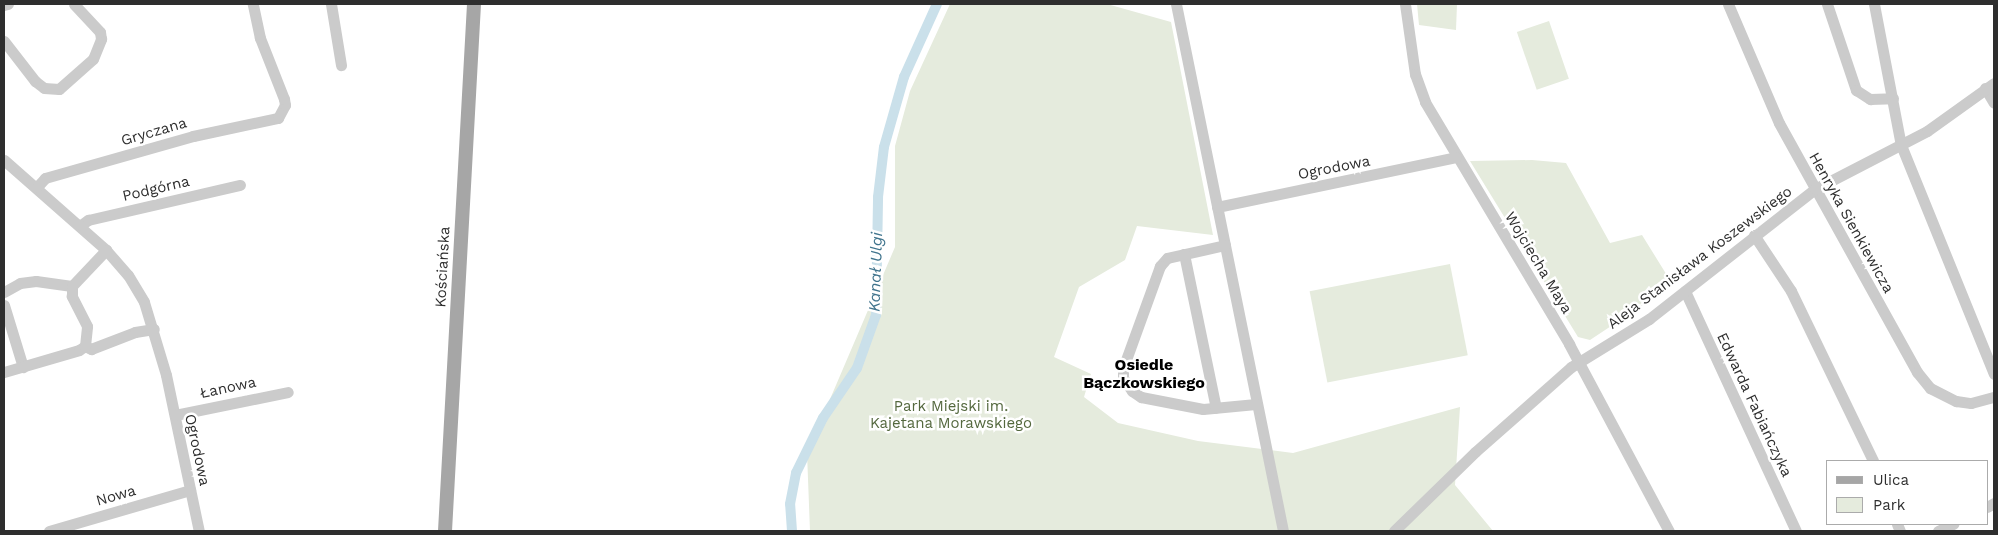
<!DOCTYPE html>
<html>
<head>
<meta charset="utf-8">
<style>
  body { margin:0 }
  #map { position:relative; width:1998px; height:535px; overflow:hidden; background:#fff; font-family:"Work Sans",sans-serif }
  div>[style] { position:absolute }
  .green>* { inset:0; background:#e5ebdd; transform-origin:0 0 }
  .canal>* { height:10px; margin:-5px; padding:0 5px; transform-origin:5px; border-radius:5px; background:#cae0ea }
  .minor>* { height:11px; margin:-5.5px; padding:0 5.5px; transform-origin:5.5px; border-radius:5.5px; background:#cbcbcb }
  .major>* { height:14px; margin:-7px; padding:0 7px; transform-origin:7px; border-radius:7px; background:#a6a6a6 }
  span { translate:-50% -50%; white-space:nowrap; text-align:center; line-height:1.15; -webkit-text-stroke:5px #fff; paint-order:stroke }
  .street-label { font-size:15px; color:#2e2e2e }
  .park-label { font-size:15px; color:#54683e }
  .water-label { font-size:16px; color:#40748d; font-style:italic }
  .neighbourhood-label { font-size:16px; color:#000; font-weight:700 }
  .frame { position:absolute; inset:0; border:5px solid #2e2e2e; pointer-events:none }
  .legend { position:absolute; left:1826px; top:460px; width:162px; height:65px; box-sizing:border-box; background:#fff; border:1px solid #ababab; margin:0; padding:6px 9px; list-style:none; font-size:15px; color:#2e2e2e }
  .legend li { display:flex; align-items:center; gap:10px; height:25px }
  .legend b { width:25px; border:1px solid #ababab }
</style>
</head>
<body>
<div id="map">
  <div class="green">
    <div style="clip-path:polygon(950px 4px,1107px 4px,1171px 22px,1213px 235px,1137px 226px,1125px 260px,1079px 287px,1054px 357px,1091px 374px,1084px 397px,1118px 423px,1198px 441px,1293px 453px,1460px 407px,1455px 485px,1493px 531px,810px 531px,807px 453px,895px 247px,895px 146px,910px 91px)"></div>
    <div style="clip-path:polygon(1417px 4px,1457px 4px,1456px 30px,1419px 25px)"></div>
    <div style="left:1549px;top:21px;width:61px;height:34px;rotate:71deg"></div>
    <div style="clip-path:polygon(1532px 160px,1566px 163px,1610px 243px,1642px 235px,1673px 285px,1590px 340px,1578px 337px,1470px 161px)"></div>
    <div style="left:1450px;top:264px;width:93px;height:143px;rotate:79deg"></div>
  </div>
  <div class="canal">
    <div style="left:792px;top:531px;width:27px;rotate:-94deg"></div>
    <div style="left:790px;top:504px;width:32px;rotate:-79deg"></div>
    <div style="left:796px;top:473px;width:61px;rotate:-63.9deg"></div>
    <div style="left:823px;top:418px;width:60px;rotate:-55.8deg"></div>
    <div style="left:857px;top:368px;width:56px;rotate:-70.3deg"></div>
    <div style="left:876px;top:315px;width:118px;rotate:-89deg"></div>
    <div style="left:878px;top:197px;width:50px;rotate:-83.2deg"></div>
    <div style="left:884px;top:147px;width:73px;rotate:-74.1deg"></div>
    <div style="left:904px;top:77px;width:80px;rotate:-65.7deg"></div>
  </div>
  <div class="minor">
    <div style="left:331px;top:4px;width:62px;rotate:80.7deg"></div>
    <div style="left:1176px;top:4px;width:538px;rotate:78.52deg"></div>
    <div style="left:1405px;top:4px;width:71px;rotate:81.9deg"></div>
    <div style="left:1415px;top:74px;width:30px;rotate:70deg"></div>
    <div style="left:1425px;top:102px;width:282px;rotate:59.2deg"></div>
    <div style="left:1569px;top:344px;width:212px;rotate:61.9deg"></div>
    <div style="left:1728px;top:4px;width:129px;rotate:66.8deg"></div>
    <div style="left:1779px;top:123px;width:285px;rotate:61deg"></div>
    <div style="left:1917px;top:372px;width:21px;rotate:51deg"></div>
    <div style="left:1930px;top:388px;width:29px;rotate:27deg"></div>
    <div style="left:1956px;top:401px;width:15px;rotate:8deg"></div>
    <div style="left:1971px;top:403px;width:24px;rotate:-15deg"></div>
    <div style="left:1827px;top:4px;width:91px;rotate:71.4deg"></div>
    <div style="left:1856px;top:90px;width:17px;rotate:33deg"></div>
    <div style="left:1870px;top:99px;width:23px;rotate:-2deg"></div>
    <div style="left:1874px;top:4px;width:144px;rotate:79.2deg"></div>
    <div style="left:1901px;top:145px;width:247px;rotate:67.9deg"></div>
    <div style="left:4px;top:5px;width:4px;rotate:-14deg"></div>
    <div style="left:4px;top:41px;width:51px;rotate:52.2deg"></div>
    <div style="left:35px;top:81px;width:11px;rotate:38deg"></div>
    <div style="left:44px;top:88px;width:15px;rotate:4deg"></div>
    <div style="left:59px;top:89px;width:45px;rotate:-41.4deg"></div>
    <div style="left:93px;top:59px;width:22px;rotate:-68deg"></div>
    <div style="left:101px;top:39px;width:7px;rotate:-98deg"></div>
    <div style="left:100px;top:32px;width:38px;rotate:-133deg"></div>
    <div style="left:1985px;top:88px;width:17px;rotate:59deg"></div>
    <div style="left:4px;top:160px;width:136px;rotate:41.4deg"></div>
    <div style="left:106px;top:250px;width:33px;rotate:49deg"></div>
    <div style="left:128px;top:275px;width:31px;rotate:59deg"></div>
    <div style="left:144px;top:302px;width:76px;rotate:73.2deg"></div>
    <div style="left:166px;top:375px;width:159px;rotate:78.1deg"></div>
    <div style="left:37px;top:187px;width:12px;rotate:-48deg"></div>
    <div style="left:45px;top:178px;width:154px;rotate:-15.8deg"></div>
    <div style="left:193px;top:136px;width:87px;rotate:-12deg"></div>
    <div style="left:278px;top:118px;width:15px;rotate:-62deg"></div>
    <div style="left:285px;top:105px;width:6px;rotate:-99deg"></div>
    <div style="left:284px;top:99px;width:66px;rotate:-111.5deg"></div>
    <div style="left:260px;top:38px;width:35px;rotate:-102deg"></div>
    <div style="left:1217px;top:207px;width:244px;rotate:-11.8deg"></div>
    <div style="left:81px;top:225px;width:9px;rotate:-36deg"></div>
    <div style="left:88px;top:220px;width:156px;rotate:-13deg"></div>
    <div style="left:1754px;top:235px;width:67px;rotate:56.5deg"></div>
    <div style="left:1791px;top:291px;width:189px;rotate:64.2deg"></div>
    <div style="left:1225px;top:245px;width:59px;rotate:167.4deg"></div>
    <div style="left:1167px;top:258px;width:11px;rotate:131deg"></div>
    <div style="left:1160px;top:266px;width:109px;rotate:109.9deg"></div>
    <div style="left:1123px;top:368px;width:10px;rotate:90deg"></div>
    <div style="left:1123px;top:378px;width:16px;rotate:55deg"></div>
    <div style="left:1132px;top:391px;width:11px;rotate:34deg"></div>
    <div style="left:1141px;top:397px;width:63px;rotate:11deg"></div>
    <div style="left:1203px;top:409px;width:53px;rotate:-5.4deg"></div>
    <div style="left:1184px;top:254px;width:157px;rotate:78.3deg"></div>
    <div style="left:1685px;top:291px;width:264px;rotate:65.2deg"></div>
    <div style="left:4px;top:292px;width:18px;rotate:-29deg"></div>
    <div style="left:20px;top:283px;width:16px;rotate:-7deg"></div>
    <div style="left:36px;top:281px;width:36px;rotate:8deg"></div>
    <div style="left:4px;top:305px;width:65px;rotate:73deg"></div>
    <div style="left:85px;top:346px;width:7px;rotate:27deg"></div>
    <div style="left:91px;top:349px;width:47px;rotate:-21.1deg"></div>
    <div style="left:135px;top:332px;width:19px;rotate:-9deg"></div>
    <div style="left:4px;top:372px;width:78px;rotate:-16.3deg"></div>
    <div style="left:79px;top:350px;width:7px;rotate:-34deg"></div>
    <div style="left:85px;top:346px;width:20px;rotate:-84deg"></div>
    <div style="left:87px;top:326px;width:34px;rotate:-117deg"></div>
    <div style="left:72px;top:296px;width:10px;rotate:-90deg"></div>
    <div style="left:72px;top:286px;width:50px;rotate:-46.6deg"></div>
    <div style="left:175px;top:415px;width:115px;rotate:-11.5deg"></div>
    <div style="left:1987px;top:507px;width:8px;rotate:-30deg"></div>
    <div style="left:1897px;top:524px;width:8px;rotate:67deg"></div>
    <div style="left:49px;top:531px;width:147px;rotate:-16.2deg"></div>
    <div style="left:1394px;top:531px;width:113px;rotate:-44.3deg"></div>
    <div style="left:1475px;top:452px;width:128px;rotate:-41.5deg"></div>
    <div style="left:1571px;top:367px;width:92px;rotate:-31.6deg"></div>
    <div style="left:1649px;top:319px;width:211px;rotate:-38.1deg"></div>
    <div style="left:1815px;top:189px;width:126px;rotate:-27.4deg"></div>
    <div style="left:1927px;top:131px;width:82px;rotate:-35.6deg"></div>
    <div style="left:1938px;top:531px;width:17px;rotate:-25deg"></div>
  </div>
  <div class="major">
    <div style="left:445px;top:531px;width:528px;rotate:-86.85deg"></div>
  </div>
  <div class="street-label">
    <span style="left:154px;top:132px;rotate:-16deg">Gryczana</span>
    <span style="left:1334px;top:168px;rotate:-11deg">Ogrodowa</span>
    <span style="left:156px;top:189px;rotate:-13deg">Podgórna</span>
    <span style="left:1851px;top:223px;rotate:61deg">Henryka Sienkiewicza</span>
    <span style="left:1700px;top:258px;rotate:-37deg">Aleja Stanisława Koszewskiego</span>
    <span style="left:1538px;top:263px;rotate:59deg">Wojciecha Maya</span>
    <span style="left:443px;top:267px;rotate:-87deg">Kościańska</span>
    <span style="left:228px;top:388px;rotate:-12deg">Łanowa</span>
    <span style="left:1754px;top:405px;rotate:65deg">Edwarda Fabiańczyka</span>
    <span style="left:197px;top:450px;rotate:78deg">Ogrodowa</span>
    <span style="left:116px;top:496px;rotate:-16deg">Nowa</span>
  </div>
  <div class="park-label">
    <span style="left:951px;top:415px">Park Miejski im.<br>Kajetana Morawskiego</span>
  </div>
  <div class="water-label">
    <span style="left:876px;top:272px;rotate:-88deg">Kanał Ulgi</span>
  </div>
  <div class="neighbourhood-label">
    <span style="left:1144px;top:374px">Osiedle<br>Bączkowskiego</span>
  </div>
  <div class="frame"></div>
  <ul class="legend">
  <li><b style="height:6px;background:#a6a6a6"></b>Ulica</li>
  <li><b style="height:14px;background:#e5ebdd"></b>Park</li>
  </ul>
</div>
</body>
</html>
